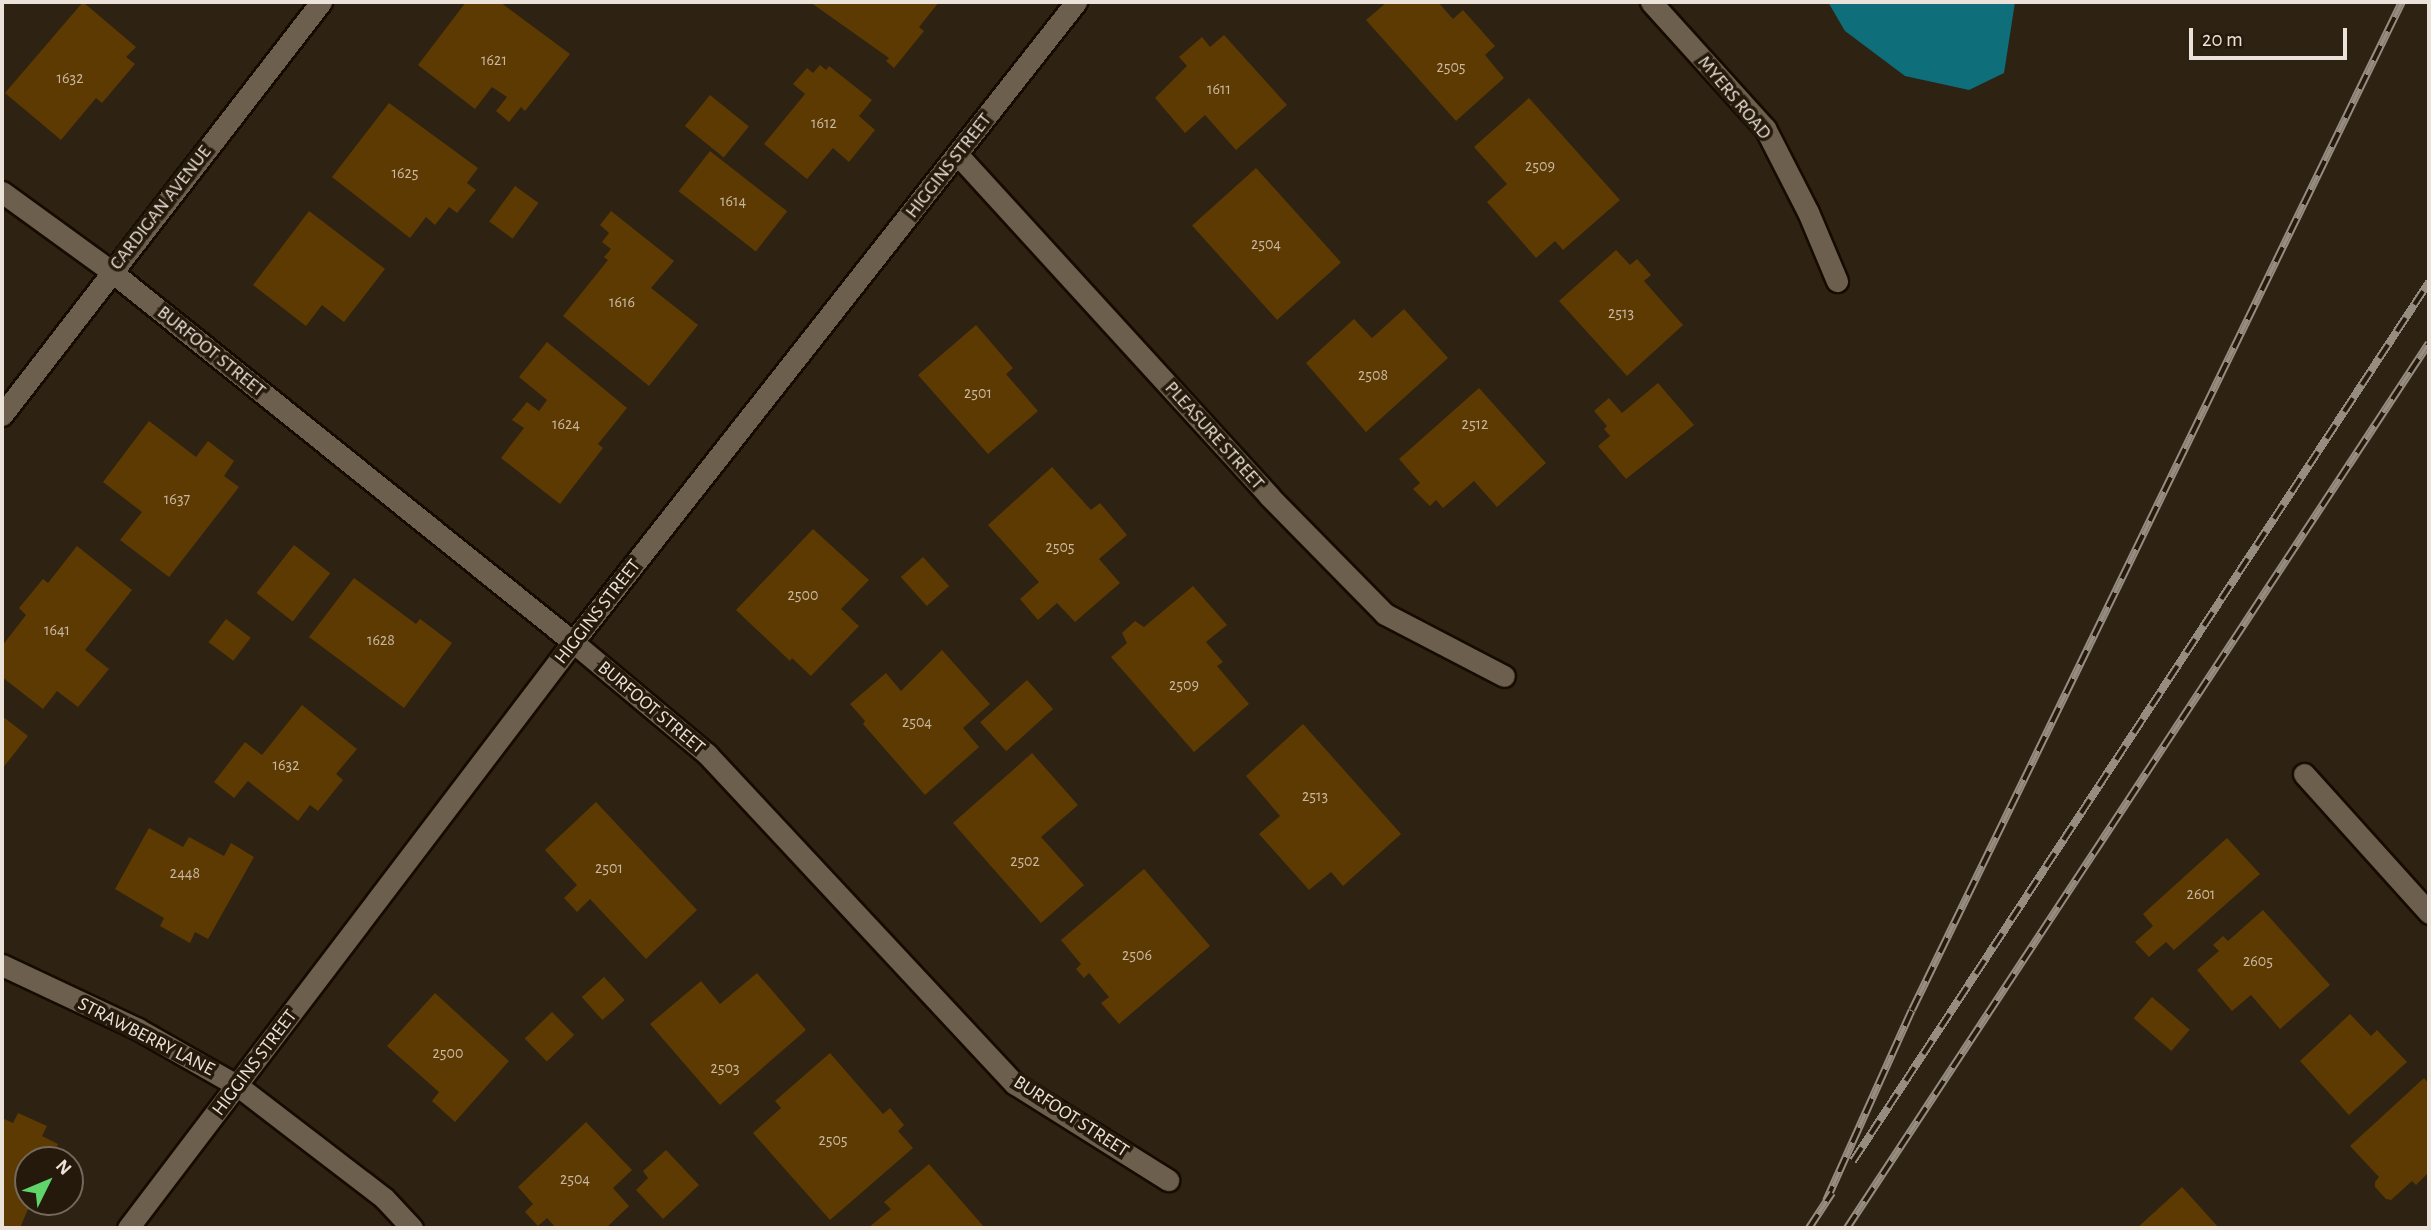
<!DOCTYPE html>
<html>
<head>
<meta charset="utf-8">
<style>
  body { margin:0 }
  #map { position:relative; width:2431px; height:1230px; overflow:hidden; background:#2e2213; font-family:"Alegreya Sans",sans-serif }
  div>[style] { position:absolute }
  .water>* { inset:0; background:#0e6e7a }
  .building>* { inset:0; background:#5d3a01; transform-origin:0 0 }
  .roads { filter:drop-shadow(2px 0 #160b01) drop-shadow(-2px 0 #160b01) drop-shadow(0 2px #160b01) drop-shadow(0 -2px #160b01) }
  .minor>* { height:21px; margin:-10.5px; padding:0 10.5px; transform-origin:10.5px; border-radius:10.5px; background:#6d5f4e }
  .rail>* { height:8px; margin-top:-4px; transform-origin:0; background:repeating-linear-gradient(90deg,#24190a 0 16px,#968c80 0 32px); box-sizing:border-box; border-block:2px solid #968c80 }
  span { translate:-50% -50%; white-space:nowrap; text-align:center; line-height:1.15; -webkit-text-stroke:7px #24190a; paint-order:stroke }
  .number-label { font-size:16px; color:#c8b8a3 }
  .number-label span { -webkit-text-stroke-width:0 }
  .street-label { font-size:19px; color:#ebe2d9 }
  .frame { position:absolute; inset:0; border:4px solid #ebe2d9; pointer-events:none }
  .north { position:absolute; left:14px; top:1146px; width:70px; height:70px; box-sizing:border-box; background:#24190a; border:2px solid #74695d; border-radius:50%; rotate:47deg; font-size:19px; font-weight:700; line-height:28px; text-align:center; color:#ebe2d9 }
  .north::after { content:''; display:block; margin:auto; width:24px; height:32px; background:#60d56a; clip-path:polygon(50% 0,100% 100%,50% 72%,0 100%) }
  .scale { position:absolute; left:2189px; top:28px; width:158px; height:32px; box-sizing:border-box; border:4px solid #ebe2d9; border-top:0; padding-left:9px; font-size:21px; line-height:24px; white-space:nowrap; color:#ebe2d9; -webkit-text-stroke:5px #24190a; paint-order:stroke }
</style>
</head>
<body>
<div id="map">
  <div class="water">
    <div style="clip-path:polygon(1828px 2px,2015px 2px,2004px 73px,1969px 90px,1905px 76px,1845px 31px)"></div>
  </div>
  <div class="building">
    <div style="clip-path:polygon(83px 2px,136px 47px,126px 57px,135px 64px,102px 103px,96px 98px,61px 140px,5px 93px)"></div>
    <div style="clip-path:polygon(466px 2px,500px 2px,570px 54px,525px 111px,521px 107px,509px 122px,496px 111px,507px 97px,492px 87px,475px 109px,418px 65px)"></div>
    <div style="clip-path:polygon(810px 2px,939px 2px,919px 27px,924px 31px,894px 68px,886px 61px,889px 58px)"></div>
    <div style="clip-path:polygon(1387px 2px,1438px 2px,1453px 19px,1463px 10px,1495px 46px,1485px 55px,1504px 78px,1456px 121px,1366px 20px)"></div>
    <div style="clip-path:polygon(1224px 35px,1287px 105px,1236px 150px,1205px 115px,1185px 133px,1155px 98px,1187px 66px,1179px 57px,1202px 37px,1210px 47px)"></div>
    <div style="clip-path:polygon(820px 65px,826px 70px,829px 66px,872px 100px,859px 116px,875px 130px,849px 162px,833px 148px,807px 179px,764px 144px,805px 94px,793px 84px,807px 68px,813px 73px)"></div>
    <div style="left:710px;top:95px;width:50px;height:40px;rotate:39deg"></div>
    <div style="clip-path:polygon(1529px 98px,1620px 200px,1563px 250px,1555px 241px,1536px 258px,1487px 202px,1507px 184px,1474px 147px)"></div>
    <div style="clip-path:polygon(389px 103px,478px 168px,467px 183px,476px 190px,457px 213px,449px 207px,435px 225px,426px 217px,410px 238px,332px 177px)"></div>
    <div style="left:710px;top:151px;width:98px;height:51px;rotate:38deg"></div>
    <div style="left:1256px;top:168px;width:127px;height:86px;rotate:48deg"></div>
    <div style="left:515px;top:186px;width:29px;height:44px;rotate:36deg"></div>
    <div style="clip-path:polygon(309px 211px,385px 269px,344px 322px,322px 305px,306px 326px,253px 285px)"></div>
    <div style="clip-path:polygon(611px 211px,674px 261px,651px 288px,698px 325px,649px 386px,563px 316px,608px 260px,604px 257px,611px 249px,602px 242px,609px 233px,600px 225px)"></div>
    <div style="clip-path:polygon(1616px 250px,1630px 265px,1637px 259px,1651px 275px,1644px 281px,1683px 325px,1627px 376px,1559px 301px)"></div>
    <div style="clip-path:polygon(1404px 309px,1448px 358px,1366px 432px,1306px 363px,1354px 319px,1372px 338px)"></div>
    <div style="clip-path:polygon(976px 325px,1013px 368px,1006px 374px,1038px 411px,988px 454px,918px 375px)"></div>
    <div style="clip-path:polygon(547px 342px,627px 408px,598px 444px,603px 448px,560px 504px,501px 458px,524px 428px,512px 420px,527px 402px,539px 411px,547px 400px,519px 377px)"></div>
    <div style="clip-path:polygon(1658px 383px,1694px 425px,1626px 479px,1598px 446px,1610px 436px,1604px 429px,1607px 426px,1594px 411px,1609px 398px,1622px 413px)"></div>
    <div style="clip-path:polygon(1479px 388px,1546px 463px,1497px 507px,1474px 481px,1443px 508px,1436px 500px,1430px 506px,1413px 489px,1420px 483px,1399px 459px)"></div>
    <div style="clip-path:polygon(149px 421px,196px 457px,208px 441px,234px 461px,224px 476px,239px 487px,169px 577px,120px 540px,142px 512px,103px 482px)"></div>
    <div style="clip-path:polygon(1052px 467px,1091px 510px,1100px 503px,1127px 535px,1099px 559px,1120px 583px,1075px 622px,1057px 603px,1038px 620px,1020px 599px,1039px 582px,988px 525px)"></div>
    <div style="clip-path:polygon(813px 529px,869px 580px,841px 609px,859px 626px,811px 676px,792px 658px,790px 661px,736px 610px)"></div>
    <div style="left:294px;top:545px;width:46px;height:61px;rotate:38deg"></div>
    <div style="clip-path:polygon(77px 546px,132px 590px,85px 650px,109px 669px,78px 707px,57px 691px,43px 709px,2px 677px,2px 646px,26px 615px,19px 608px,43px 579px,48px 583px)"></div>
    <div style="left:923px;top:557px;width:39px;height:30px;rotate:48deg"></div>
    <div style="clip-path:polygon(354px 578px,416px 624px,420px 619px,452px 643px,404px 708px,309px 637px)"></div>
    <div style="clip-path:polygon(1193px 586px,1227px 625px,1206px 642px,1223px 662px,1217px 666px,1249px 704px,1194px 752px,1111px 657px,1127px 643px,1122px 633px,1135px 621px,1144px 627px)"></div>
    <div style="left:226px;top:619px;width:31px;height:29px;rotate:37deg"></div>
    <div style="clip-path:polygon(942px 650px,990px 704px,963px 728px,979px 747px,925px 795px,863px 724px,865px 721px,850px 704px,886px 673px,901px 691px)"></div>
    <div style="left:1027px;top:680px;width:39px;height:63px;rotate:48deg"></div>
    <div style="clip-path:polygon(302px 705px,357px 749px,336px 774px,343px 780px,318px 811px,310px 805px,298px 821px,248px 781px,234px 798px,214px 782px,245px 742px,262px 755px)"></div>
    <div style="clip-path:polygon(2px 716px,28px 736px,2px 769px)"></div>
    <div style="clip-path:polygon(1303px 724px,1401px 834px,1343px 886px,1331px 872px,1309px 890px,1259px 834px,1280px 816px,1246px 776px)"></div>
    <div style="clip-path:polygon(1032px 753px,1078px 805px,1041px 837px,1084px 885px,1041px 923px,953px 823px)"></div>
    <div style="clip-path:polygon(596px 802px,697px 910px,646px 959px,590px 899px,577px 912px,564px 898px,577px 885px,545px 850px)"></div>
    <div style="clip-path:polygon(149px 828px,183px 847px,189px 837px,224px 856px,231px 843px,254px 857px,208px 939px,195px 932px,190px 943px,160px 926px,164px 918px,115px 889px)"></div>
    <div style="clip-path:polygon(2227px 838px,2260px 874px,2174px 950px,2166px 942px,2149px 957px,2135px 942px,2153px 926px,2143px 914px)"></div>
    <div style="clip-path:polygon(1144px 869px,1210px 946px,1119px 1024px,1101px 1003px,1109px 997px,1089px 973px,1084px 978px,1076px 969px,1081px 964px,1061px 940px)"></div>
    <div style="clip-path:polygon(2263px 910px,2330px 985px,2280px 1029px,2251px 995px,2232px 1011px,2197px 970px,2219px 951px,2213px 945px,2223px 936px,2228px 941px)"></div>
    <div style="clip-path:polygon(757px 973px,806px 1030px,720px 1105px,650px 1024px,701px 981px,720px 1004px)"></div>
    <div style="left:604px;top:977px;width:31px;height:30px;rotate:48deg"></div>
    <div style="clip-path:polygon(435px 993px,509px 1061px,455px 1122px,432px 1101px,439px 1092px,387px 1046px)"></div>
    <div style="left:2152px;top:997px;width:50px;height:28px;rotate:41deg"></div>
    <div style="left:552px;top:1012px;width:32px;height:38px;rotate:46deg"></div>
    <div style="clip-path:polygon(2350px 1014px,2371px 1036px,2377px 1030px,2407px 1062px,2349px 1115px,2300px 1061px)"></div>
    <div style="clip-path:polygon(830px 1053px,883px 1114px,890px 1108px,904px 1125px,898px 1131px,913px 1148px,830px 1220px,753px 1133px,781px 1108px,775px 1101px)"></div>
    <div style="clip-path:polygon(2424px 1078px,2429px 1084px,2429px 1172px,2416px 1185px,2412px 1181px,2391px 1200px,2386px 1199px,2375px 1187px,2375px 1182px,2379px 1177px,2350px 1146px)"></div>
    <div style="clip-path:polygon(18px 1113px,47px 1126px,42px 1136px,58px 1144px,51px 1160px,28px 1160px,28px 1202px,31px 1202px,20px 1228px,2px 1228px,2px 1118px,13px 1123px)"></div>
    <div style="clip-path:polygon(586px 1122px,632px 1170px,613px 1188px,629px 1206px,606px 1228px,556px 1228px,547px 1218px,538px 1226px,525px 1212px,533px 1204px,518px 1187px)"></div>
    <div style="clip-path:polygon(666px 1150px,699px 1185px,663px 1219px,636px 1190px,648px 1178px,643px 1171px)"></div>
    <div style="clip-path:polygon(929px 1164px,985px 1228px,868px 1228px,891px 1209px,884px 1202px)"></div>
    <div style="clip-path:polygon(2182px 1187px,2219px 1228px,2137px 1228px)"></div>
  </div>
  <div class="roads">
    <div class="minor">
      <div style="left:1651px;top:2px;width:170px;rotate:47.9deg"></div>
      <div style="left:1765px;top:128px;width:94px;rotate:62.9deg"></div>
      <div style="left:1808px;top:212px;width:75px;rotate:67.2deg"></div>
      <div style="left:958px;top:155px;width:462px;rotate:47.6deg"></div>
      <div style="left:1269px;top:496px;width:165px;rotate:45.5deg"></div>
      <div style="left:1385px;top:614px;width:134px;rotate:27.5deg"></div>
      <div style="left:2px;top:192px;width:136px;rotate:36deg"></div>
      <div style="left:112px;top:272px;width:591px;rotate:38.75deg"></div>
      <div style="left:573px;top:642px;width:175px;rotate:39.9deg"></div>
      <div style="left:707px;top:754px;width:451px;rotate:47deg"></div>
      <div style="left:1015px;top:1084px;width:181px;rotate:32.1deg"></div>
      <div style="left:2px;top:415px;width:522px;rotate:-52.32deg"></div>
      <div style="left:2304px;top:774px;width:187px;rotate:48deg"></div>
      <div style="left:2px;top:965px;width:150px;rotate:25.2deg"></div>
      <div style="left:138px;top:1029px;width:115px;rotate:29.7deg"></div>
      <div style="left:238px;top:1086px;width:184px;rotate:37.5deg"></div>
      <div style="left:384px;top:1198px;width:41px;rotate:47deg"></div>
      <div style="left:128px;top:1228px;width:736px;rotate:-52.79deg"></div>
      <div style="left:573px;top:642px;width:814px;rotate:-51.83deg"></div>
    </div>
  </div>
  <div class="rail">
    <div style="left:1853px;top:1161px;width:1051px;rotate:-56.76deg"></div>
    <div style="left:1826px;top:1201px;width:209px;rotate:-65.8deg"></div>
    <div style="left:1912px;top:1010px;width:1121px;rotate:-64.08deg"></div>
    <div style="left:1809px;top:1228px;width:42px;rotate:-56.7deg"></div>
    <div style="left:1847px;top:1228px;width:1059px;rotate:-56.67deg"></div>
  </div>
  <div class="number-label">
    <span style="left:494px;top:60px">1621</span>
    <span style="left:1451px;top:67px">2505</span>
    <span style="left:70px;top:78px">1632</span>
    <span style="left:1219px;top:89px">1611</span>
    <span style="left:824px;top:123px">1612</span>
    <span style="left:1540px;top:166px">2509</span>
    <span style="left:405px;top:173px">1625</span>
    <span style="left:733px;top:201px">1614</span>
    <span style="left:1266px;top:244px">2504</span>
    <span style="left:622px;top:302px">1616</span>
    <span style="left:1621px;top:313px">2513</span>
    <span style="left:1373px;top:375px">2508</span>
    <span style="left:978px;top:393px">2501</span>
    <span style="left:566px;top:424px">1624</span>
    <span style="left:1475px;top:424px">2512</span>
    <span style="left:177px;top:499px">1637</span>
    <span style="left:1060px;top:547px">2505</span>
    <span style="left:803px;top:595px">2500</span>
    <span style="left:57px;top:630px">1641</span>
    <span style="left:381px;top:640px">1628</span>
    <span style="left:1184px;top:685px">2509</span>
    <span style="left:917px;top:722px">2504</span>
    <span style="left:286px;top:765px">1632</span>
    <span style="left:1315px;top:796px">2513</span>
    <span style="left:1025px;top:861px">2502</span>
    <span style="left:609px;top:868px">2501</span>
    <span style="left:185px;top:873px">2448</span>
    <span style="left:2201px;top:894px">2601</span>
    <span style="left:1137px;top:955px">2506</span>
    <span style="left:2258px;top:961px">2605</span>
    <span style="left:448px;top:1053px">2500</span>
    <span style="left:725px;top:1068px">2503</span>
    <span style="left:833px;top:1140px">2505</span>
    <span style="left:575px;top:1179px">2504</span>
  </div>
  <div class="street-label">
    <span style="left:1734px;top:98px;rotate:50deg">MYERS ROAD</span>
    <span style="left:949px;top:166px;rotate:-52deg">HIGGINS STREET</span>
    <span style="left:161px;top:208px;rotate:-52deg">CARDIGAN AVENUE</span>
    <span style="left:211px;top:352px;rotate:39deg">BURFOOT STREET</span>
    <span style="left:1214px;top:436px;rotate:48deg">PLEASURE STREET</span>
    <span style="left:598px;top:612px;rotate:-52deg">HIGGINS STREET</span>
    <span style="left:651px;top:708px;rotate:40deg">BURFOOT STREET</span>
    <span style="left:146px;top:1037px;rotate:27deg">STRAWBERRY LANE</span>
    <span style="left:255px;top:1063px;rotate:-53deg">HIGGINS STREET</span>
    <span style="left:1071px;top:1117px;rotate:33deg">BURFOOT STREET</span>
  </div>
  <div class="frame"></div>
  <div class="north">N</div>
  <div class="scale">20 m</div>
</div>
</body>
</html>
